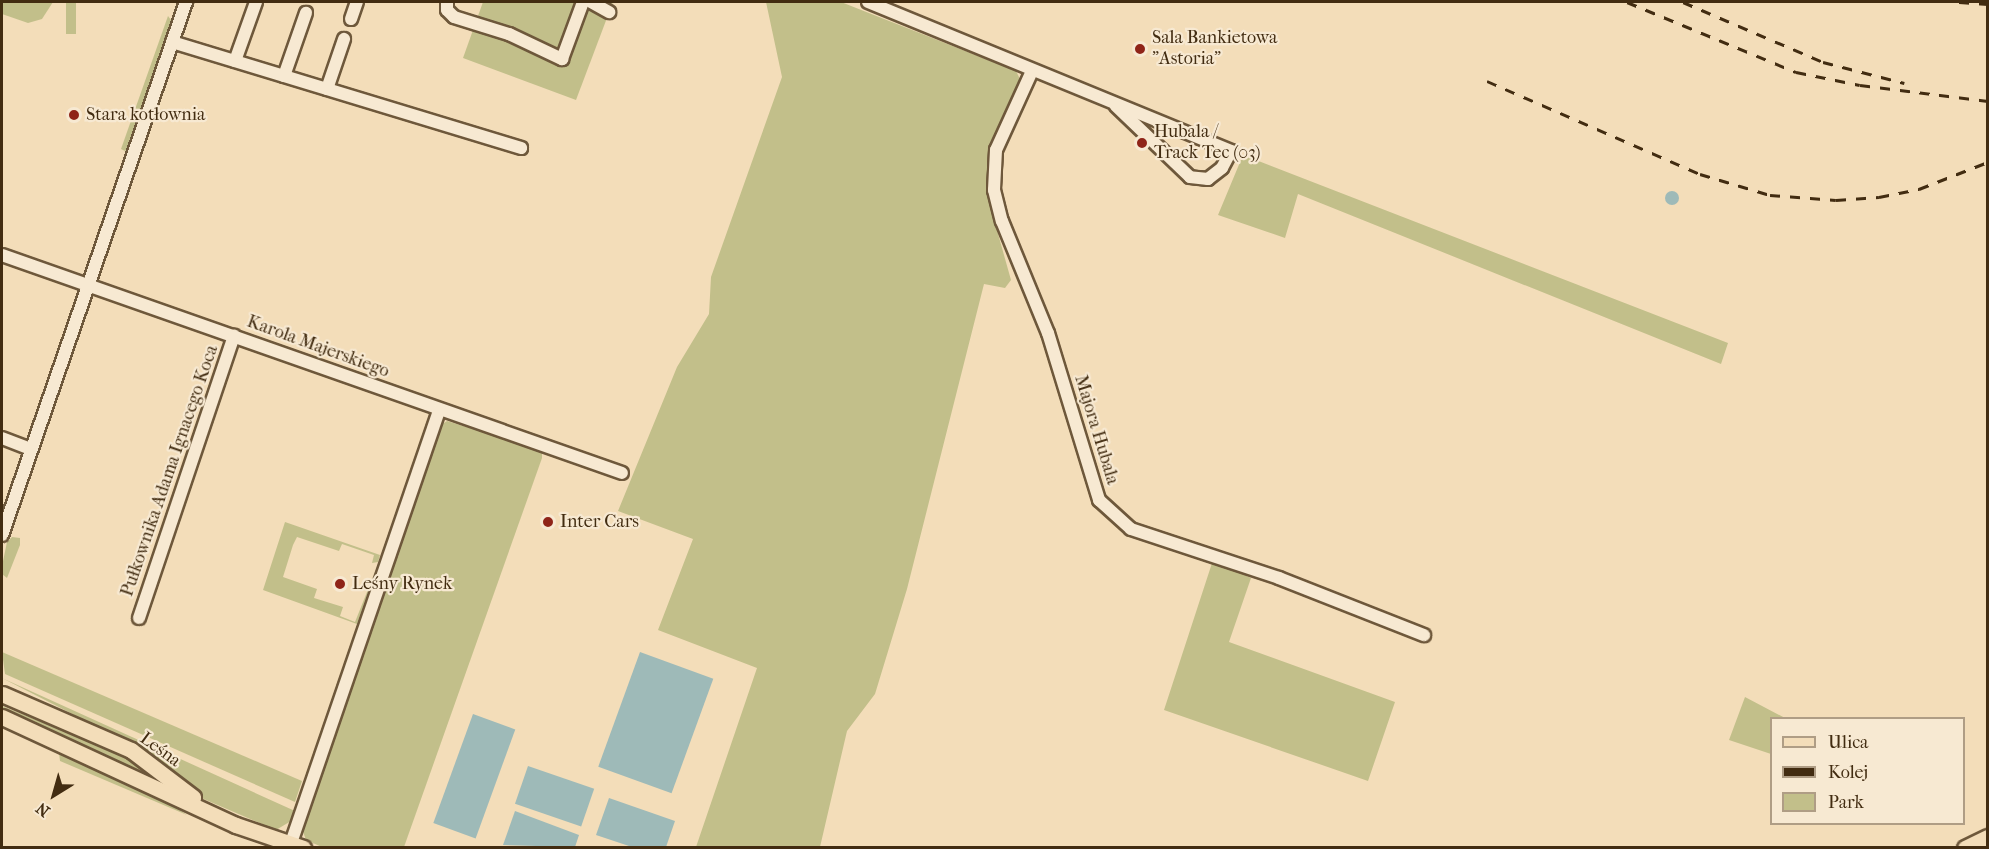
<!DOCTYPE html>
<html>
<head>
<meta charset="utf-8">
<style>
  body { margin:0 }
  #map { position:relative; width:1989px; height:849px; overflow:hidden; background:#f3ddb9; font-family:"IM FELL French Canon",serif }
  div>[style] { position:absolute }
  .green>* { inset:0; background:#c2bf8a; transform-origin:0 0 }
  .water>* { inset:0; background:#9ebab8; transform-origin:0 0 }
  .round { border-radius:50% }
  .roads { filter:drop-shadow(2px 0 #6e583b) drop-shadow(-2px 0 #6e583b) drop-shadow(0 2px #6e583b) drop-shadow(0 -2px #6e583b) }
  .minor>* { height:12px; margin:-6px; padding:0 6px; transform-origin:6px; border-radius:6px; background:#f7e9d2 }
  .major>* { height:15px; margin:-7.5px; padding:0 7.5px; transform-origin:7.5px; border-radius:7.5px; background:#f3ddb9 }
  .rail>* { height:3px; margin-top:-1.5px; transform-origin:0; background:repeating-linear-gradient(90deg,#422c11 0 10px,transparent 0 20px) }
  .dots>* { width:16px; height:16px; translate:-50% -50%; box-sizing:border-box; border:3px solid #f7e9d2; border-radius:50% }
  span { translate:-50% -50%; white-space:nowrap; text-align:center; line-height:1.15; -webkit-text-stroke:4.5px #f7e9d2; paint-order:stroke }
  .poi-label { font-size:18px; color:#422c11 }
  .left { translate:0 -50%; text-align:left }
  .street-label { font-size:18px; color:#422c11 }
  .frame { position:absolute; inset:0; border:3px solid #422c11; pointer-events:none }
  .legend { position:absolute; left:1770px; top:717px; width:195px; height:108px; box-sizing:border-box; background:#f7e9d2; border:2px solid #af9d85; margin:0; padding:8px 10px; list-style:none; font-size:18px; color:#422c11 }
  .legend li { display:flex; align-items:center; gap:12px; height:30px }
  .legend b { width:30px; border:2px solid #af9d85 }
  .north { position:absolute; left:24px; top:765px; width:60px; height:60px; -webkit-text-stroke:4px #f7e9d2; paint-order:stroke; rotate:217deg; font-size:16px; font-weight:700; line-height:24px; text-align:center; color:#422c11 }
  .north::after { content:''; display:block; margin:auto; width:21px; height:27px; background:#422c11; clip-path:polygon(50% 0,100% 100%,50% 72%,0 100%) }
</style>
</head>
<body>
<div id="map">
  <div class="green">
    <div style="clip-path:polygon(2px 2px,53px 2px,42px 19px,28px 23px,2px 14px)"></div>
    <div style="left:66px;top:2px;width:10px;height:32px"></div>
    <div style="clip-path:polygon(483px 2px,613px 2px,576px 100px,463px 58px)"></div>
    <div style="clip-path:polygon(766px 2px,841px 2px,1016px 71px,1020px 79px,990px 152px,986px 191px,1011px 280px,1005px 288px,984px 284px,907px 589px,875px 694px,847px 731px,820px 847px,696px 847px,757px 668px,658px 630px,693px 539px,618px 511px,677px 367px,709px 314px,711px 277px,782px 77px)"></div>
    <div style="clip-path:polygon(168px 16px,174px 24px,130px 148px,125px 151px,121px 149px)"></div>
    <div style="clip-path:polygon(1243px 155px,1728px 343px,1721px 364px,1298px 194px,1285px 238px,1218px 215px)"></div>
    <div style="clip-path:polygon(447px 421px,519px 443px,542px 453px,542px 458px,404px 847px,322px 847px,306px 840px,302px 829px,438px 427px)"></div>
    <div style="clip-path:polygon(285px 522px,380px 555px,378px 562px,372px 563px,374px 555px,342px 544px,339px 551px,297px 537px,293px 545px,283px 577px,317px 589px,314px 598px,343px 607px,340px 616px,355px 622px,375px 572px,357px 624px,263px 590px)"></div>
    <div style="clip-path:polygon(12px 537px,20px 538px,20px 545px,7px 578px,2px 574px,2px 566px,7px 542px)"></div>
    <div style="clip-path:polygon(1213px 560px,1251px 578px,1229px 642px,1395px 702px,1368px 781px,1164px 710px)"></div>
    <div style="clip-path:polygon(2px 652px,302px 781px,295px 802px,5px 674px)"></div>
    <div style="clip-path:polygon(2px 678px,295px 811px,291px 821px,276px 830px,199px 797px,135px 746px)"></div>
    <div style="clip-path:polygon(1745px 697px,1785px 718px,1772px 718px,1771px 754px,1729px 740px)"></div>
    <div style="clip-path:polygon(2px 706px,131px 758px,166px 784px,2px 710px)"></div>
    <div style="clip-path:polygon(59px 753px,160px 797px,187px 815px,60px 761px)"></div>
  </div>
  <div class="water">
    <div class="round" style="left:1665px;top:191px;width:14px;height:14px"></div>
    <div style="left:640px;top:652px;width:78px;height:122px;rotate:20deg"></div>
    <div style="left:473px;top:714px;width:45px;height:116px;rotate:20deg"></div>
    <div style="left:528px;top:766px;width:70px;height:40px;rotate:19deg"></div>
    <div style="clip-path:polygon(609px 798px,675px 821px,666px 847px,632px 847px,596px 835px)"></div>
    <div style="clip-path:polygon(515px 811px,579px 835px,575px 847px,503px 845px)"></div>
  </div>
  <div class="roads">
    <div class="minor">
      <div style="left:447px;top:2px;width:8px;rotate:90deg"></div>
      <div style="left:447px;top:10px;width:10px;rotate:45deg"></div>
      <div style="left:454px;top:17px;width:58px;rotate:17.2deg"></div>
      <div style="left:509px;top:34px;width:59px;rotate:25.3deg"></div>
      <div style="left:562px;top:59px;width:61px;rotate:-69.8deg"></div>
      <div style="left:591px;top:2px;width:21px;rotate:29deg"></div>
      <div style="left:868px;top:2px;width:392px;rotate:22.3deg"></div>
      <div style="left:1231px;top:151px;width:19px;rotate:118deg"></div>
      <div style="left:1222px;top:168px;width:18px;rotate:142deg"></div>
      <div style="left:1208px;top:179px;width:18px;rotate:-174deg"></div>
      <div style="left:1190px;top:177px;width:103px;rotate:-136.2deg"></div>
      <div style="left:351px;top:19px;width:18px;rotate:-71deg"></div>
      <div style="left:172px;top:42px;width:365px;rotate:16.9deg"></div>
      <div style="left:235px;top:61px;width:63px;rotate:-70.4deg"></div>
      <div style="left:1032px;top:71px;width:87px;rotate:114.5deg"></div>
      <div style="left:996px;top:150px;width:40px;rotate:92.9deg"></div>
      <div style="left:994px;top:190px;width:32px;rotate:76deg"></div>
      <div style="left:1002px;top:221px;width:121px;rotate:67.7deg"></div>
      <div style="left:1048px;top:333px;width:175px;rotate:73deg"></div>
      <div style="left:1099px;top:500px;width:43px;rotate:42.2deg"></div>
      <div style="left:1131px;top:529px;width:156px;rotate:18.3deg"></div>
      <div style="left:1279px;top:578px;width:156px;rotate:21.5deg"></div>
      <div style="left:284px;top:76px;width:67px;rotate:-70.8deg"></div>
      <div style="left:327px;top:89px;width:53px;rotate:-71.2deg"></div>
      <div style="left:2px;top:255px;width:657px;rotate:19.37deg"></div>
      <div style="left:2px;top:438px;width:31px;rotate:21deg"></div>
      <div style="left:2px;top:535px;width:564px;rotate:-70.95deg"></div>
      <div style="left:139px;top:618px;width:298px;rotate:-71.4deg"></div>
      <div style="left:291px;top:843px;width:458px;rotate:-71.1deg"></div>
    </div>
    <div class="major">
      <div style="left:2px;top:694px;width:141px;rotate:23.5deg"></div>
      <div style="left:131px;top:750px;width:78px;rotate:37.2deg"></div>
      <div style="left:2px;top:717px;width:258px;rotate:24.8deg"></div>
      <div style="left:236px;top:825px;width:71px;rotate:18.9deg"></div>
      <div style="left:1965px;top:848px;width:25px;rotate:-26deg"></div>
    </div>
  </div>
  <div class="rail">
    <div style="left:1627px;top:2px;width:183px;rotate:22.5deg"></div>
    <div style="left:1796px;top:72px;width:65px;rotate:11.5deg"></div>
    <div style="left:1860px;top:85px;width:129px;rotate:7.1deg"></div>
    <div style="left:1683px;top:2px;width:152px;rotate:23.2deg"></div>
    <div style="left:1823px;top:62px;width:84px;rotate:14.5deg"></div>
    <div style="left:1959px;top:2px;width:29px;rotate:4deg"></div>
    <div style="left:1487px;top:81px;width:232px;rotate:23.6deg"></div>
    <div style="left:1700px;top:174px;width:73px;rotate:16.7deg"></div>
    <div style="left:1770px;top:195px;width:66px;rotate:4.3deg"></div>
    <div style="left:1836px;top:200px;width:43px;rotate:-4deg"></div>
    <div style="left:1879px;top:197px;width:41px;rotate:-11.3deg"></div>
    <div style="left:1919px;top:189px;width:74px;rotate:-21.4deg"></div>
  </div>
  <div class="dots">
    <div style="left:1140px;top:49px;background:#8f2418"></div>
    <div style="left:74px;top:115px;background:#8f2418"></div>
    <div style="left:1142px;top:143px;background:#8f2418"></div>
    <div style="left:548px;top:522px;background:#8f2418"></div>
    <div style="left:340px;top:584px;background:#8f2418"></div>
  </div>
  <div class="poi-label">
    <span class="left" style="left:1152px;top:49px">Sala Bankietowa<br>"Astoria"</span>
    <span class="left" style="left:86px;top:115px">Stara kotłownia</span>
    <span class="left" style="left:1154px;top:143px">Hubala /<br>Track Tec (03)</span>
    <span class="left" style="left:560px;top:522px">Inter Cars</span>
    <span class="left" style="left:352px;top:584px">Leśny Rynek</span>
  </div>
  <div class="street-label">
    <span style="left:318px;top:347px;rotate:20deg">Karola Majerskiego</span>
    <span style="left:1096px;top:430px;rotate:73deg">Majora Hubala</span>
    <span style="left:170px;top:471px;rotate:-71deg">Pułkownika Adama Ignacego Koca</span>
    <span style="left:160px;top:750px;rotate:36deg">Leśna</span>
  </div>
  <div class="frame"></div>
  <ul class="legend">
  <li><b style="height:8px;background:#f3ddb9"></b>Ulica</li>
  <li><b style="height:8px;background:#422c11"></b>Kolej</li>
  <li><b style="height:16px;background:#c2bf8a"></b>Park</li>
  </ul>
  <div class="north">N</div>
</div>
</body>
</html>
